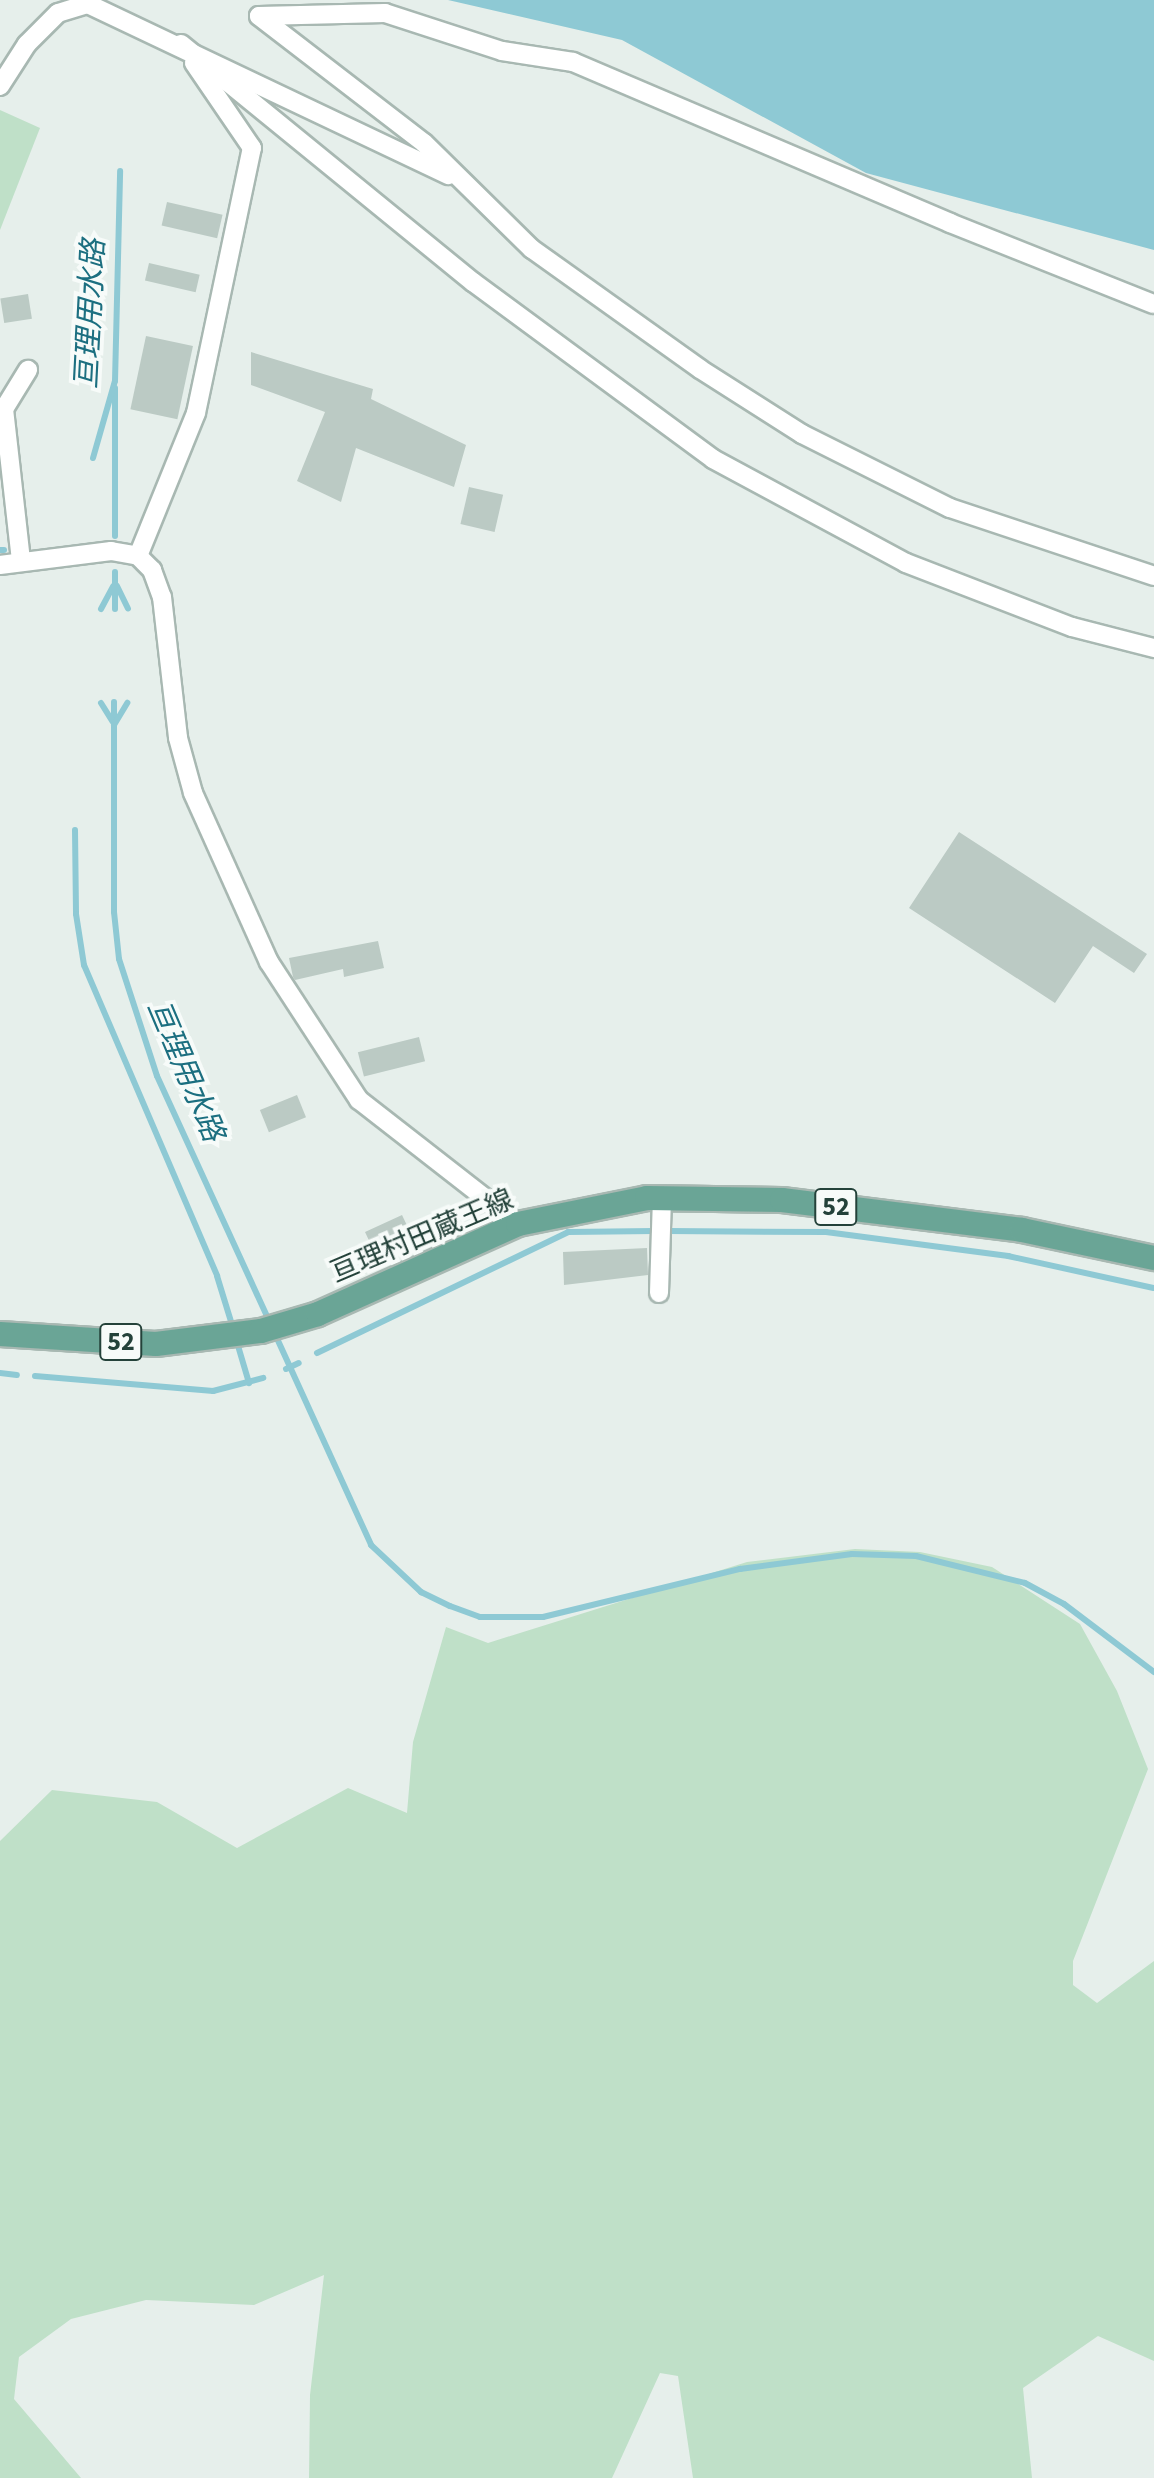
<!DOCTYPE html>
<html>
<head>
<meta charset="utf-8">
<style>
  body { margin:0 }
  #map { position:relative; width:1154px; height:2478px; overflow:hidden; background:#e6efeb; font-family:"Source Sans 3","Noto Sans JP",sans-serif }
  div>[style] { position:absolute }
  .green>* { inset:0; background:#bfe0c8 }
  .water>* { inset:0; background:#8ec9d4 }
  .stream>* { height:6px; margin:-3px; padding:0 3px; transform-origin:3px; border-radius:3px; background:#8ec9d4 }
  .building>* { inset:0; background:#bbcac4; transform-origin:0 0 }
  .roads { filter:drop-shadow(2px 0 #a8b8b2) drop-shadow(-2px 0 #a8b8b2) drop-shadow(0 2px #a8b8b2) drop-shadow(0 -2px #a8b8b2) }
  .minor>* { height:18px; margin:-9px; padding:0 9px; transform-origin:9px; border-radius:9px; background:#fff }
  .major>* { height:24px; margin:-12px; padding:0 12px; transform-origin:12px; border-radius:12px; background:#6aa596 }
  span { translate:-50% -50%; white-space:nowrap; text-align:center; line-height:1.15; -webkit-text-stroke:8px #f7fbf9; paint-order:stroke }
  .shield-label span { padding:2px 6px; background:#f7fbf9; border:2px solid; border-radius:6px; -webkit-text-stroke-width:0 }
  .shield-label { font-size:26px; color:#24423a; font-weight:700 }
  .street-label { font-size:28px; color:#24423a }
  .water-label { font-size:30px; color:#1c6f80; font-style:italic }
</style>
</head>
<body>
<div id="map">
  <div class="green">
    <div style="clip-path:polygon(0 110px,40px 128px,0 230px)"></div>
    <div style="clip-path:polygon(855px 1549px,920px 1552px,992px 1567px,1080px 1624px,1117px 1691px,1148px 1769px,1073px 1961px,1073px 1985px,1097px 2003px,1154px 1961px,1154px 2361px,1098px 2336px,1023px 2388px,1032px 2478px,693px 2478px,678px 2376px,660px 2373px,612px 2478px,309px 2478px,310px 2395px,324px 2275px,254px 2305px,146px 2300px,71px 2319px,19px 2357px,14px 2399px,81px 2478px,0 2478px,0 1841px,52px 1790px,157px 1802px,237px 1848px,348px 1788px,407px 1813px,413px 1742px,446px 1627px,488px 1643px,747px 1562px)"></div>
  </div>
  <div class="water">
    <div style="clip-path:polygon(448px 0,1154px 0,1154px 250px,866px 173px,622px 40px)"></div>
  </div>
  <div class="stream">
    <div style="left:115px;top:388px;width:148px;rotate:90deg"></div>
    <div style="left:93px;top:458px;width:80px;rotate:-74.1deg"></div>
    <div style="left:115px;top:381px;width:210px;rotate:-88.6deg"></div>
    <div style="left:0;top:550px;width:4px"></div>
    <div style="left:117px;top:586px;width:25px;rotate:64deg"></div>
    <div style="left:101px;top:609px;width:26px;rotate:-62deg"></div>
    <div style="left:115px;top:609px;width:37px;rotate:-90deg"></div>
    <div style="left:114px;top:702px;width:210px;rotate:90deg"></div>
    <div style="left:114px;top:912px;width:47px;rotate:83.9deg"></div>
    <div style="left:119px;top:959px;width:123px;rotate:72deg"></div>
    <div style="left:157px;top:1076px;width:272px;rotate:65.4deg"></div>
    <div style="left:101px;top:703px;width:22px;rotate:58deg"></div>
    <div style="left:114px;top:725px;width:26px;rotate:-59deg"></div>
    <div style="left:75px;top:830px;width:84px;rotate:89.3deg"></div>
    <div style="left:76px;top:914px;width:52px;rotate:81.1deg"></div>
    <div style="left:84px;top:965px;width:338px;rotate:66.8deg"></div>
    <div style="left:217px;top:1276px;width:54px;rotate:72.9deg"></div>
    <div style="left:668px;top:1231px;width:158px;rotate:0.4deg"></div>
    <div style="left:826px;top:1232px;width:184px;rotate:7.5deg"></div>
    <div style="left:1008px;top:1256px;width:149px;rotate:12.4deg"></div>
    <div style="left:275px;top:1334px;width:232px;rotate:65.5deg"></div>
    <div style="left:371px;top:1545px;width:69px;rotate:43.2deg"></div>
    <div style="left:421px;top:1592px;width:32px;rotate:26deg"></div>
    <div style="left:450px;top:1606px;width:32px;rotate:20deg"></div>
    <div style="left:480px;top:1617px;width:63px"></div>
    <div style="left:543px;top:1617px;width:203px;rotate:-13.7deg"></div>
    <div style="left:740px;top:1569px;width:113px;rotate:-7.6deg"></div>
    <div style="left:852px;top:1554px;width:64px;rotate:1.8deg"></div>
    <div style="left:916px;top:1556px;width:112px;rotate:13.9deg"></div>
    <div style="left:1025px;top:1583px;width:44px;rotate:28.3deg"></div>
    <div style="left:1064px;top:1604px;width:113px;rotate:37.1deg"></div>
    <div style="left:236px;top:1339px;width:46px;rotate:73.5deg"></div>
    <div style="left:317px;top:1353px;width:279px;rotate:-25.7deg"></div>
    <div style="left:568px;top:1232px;width:86px;rotate:-0.7deg"></div>
    <div style="left:286px;top:1369px;width:14px;rotate:-25deg"></div>
    <div style="left:0;top:1373px;width:17px;rotate:7deg"></div>
    <div style="left:35px;top:1376px;width:179px;rotate:4.8deg"></div>
    <div style="left:213px;top:1391px;width:52px;rotate:-14.6deg"></div>
  </div>
  <div class="building">
    <div style="left:167px;top:202px;width:57px;height:24px;rotate:13deg"></div>
    <div style="left:149px;top:263px;width:52px;height:18px;rotate:13deg"></div>
    <div style="left:28px;top:294px;width:25px;height:28px;rotate:81deg"></div>
    <div style="left:146px;top:336px;width:48px;height:75px;rotate:12deg"></div>
    <div style="clip-path:polygon(251px 352px,373px 389px,371px 399px,466px 445px,454px 487px,356px 448px,341px 502px,297px 481px,325px 412px,251px 385px)"></div>
    <div style="left:469px;top:487px;width:35px;height:38px;rotate:13deg"></div>
    <div style="clip-path:polygon(959px 832px,1147px 954px,1134px 973px,1093px 946px,1055px 1003px,909px 908px)"></div>
    <div style="clip-path:polygon(378px 941px,384px 968px,344px 977px,343px 969px,295px 980px,293px 977px,289px 958px)"></div>
    <div style="left:419px;top:1037px;width:25px;height:63px;rotate:76deg"></div>
    <div style="left:297px;top:1095px;width:24px;height:40px;rotate:68deg"></div>
    <div style="clip-path:polygon(402px 1215px,412px 1236px,389px 1246px,395px 1259px,381px 1266px,365px 1232px)"></div>
    <div style="left:439px;top:1215px;width:21px;height:26px;rotate:67deg"></div>
    <div style="clip-path:polygon(647px 1248px,648px 1275px,564px 1285px,563px 1252px)"></div>
  </div>
  <div class="roads">
    <div class="minor">
      <div style="left:259px;top:16px;width:208px;rotate:37.6deg"></div>
      <div style="left:424px;top:143px;width:151px;rotate:44.5deg"></div>
      <div style="left:532px;top:249px;width:206px;rotate:35.5deg"></div>
      <div style="left:700px;top:369px;width:121px;rotate:32.5deg"></div>
      <div style="left:802px;top:434px;width:165px;rotate:26.6deg"></div>
      <div style="left:950px;top:508px;width:215px;rotate:18.4deg"></div>
      <div style="left:259px;top:16px;width:126px;rotate:-1.4deg"></div>
      <div style="left:385px;top:13px;width:123px;rotate:18deg"></div>
      <div style="left:502px;top:51px;width:72px;rotate:8.8deg"></div>
      <div style="left:573px;top:62px;width:410px;rotate:23.1deg"></div>
      <div style="left:950px;top:223px;width:219px;rotate:21.7deg"></div>
      <div style="left:181px;top:44px;width:377px;rotate:39.2deg"></div>
      <div style="left:473px;top:282px;width:298px;rotate:36.4deg"></div>
      <div style="left:713px;top:459px;width:219px;rotate:28.3deg"></div>
      <div style="left:906px;top:563px;width:178px;rotate:21.1deg"></div>
      <div style="left:1072px;top:627px;width:85px;rotate:14.4deg"></div>
      <div style="left:0;top:86px;width:50px;rotate:-57.3deg"></div>
      <div style="left:27px;top:44px;width:44px;rotate:-45deg"></div>
      <div style="left:58px;top:13px;width:31px;rotate:-17deg"></div>
      <div style="left:88px;top:4px;width:399px;rotate:25.4deg"></div>
      <div style="left:0;top:408px;width:4px;rotate:14deg"></div>
      <div style="left:4px;top:409px;width:153px;rotate:83.6deg"></div>
      <div style="left:4px;top:409px;width:46px;rotate:-58.4deg"></div>
      <div style="left:138px;top:556px;width:154px;rotate:-67.9deg"></div>
      <div style="left:196px;top:413px;width:271px;rotate:-78.1deg"></div>
      <div style="left:252px;top:148px;width:103px;rotate:-124.3deg"></div>
      <div style="left:0;top:565px;width:112px;rotate:-7.2deg"></div>
      <div style="left:111px;top:551px;width:27px;rotate:10deg"></div>
      <div style="left:138px;top:556px;width:20px;rotate:45deg"></div>
      <div style="left:152px;top:570px;width:29px;rotate:70deg"></div>
      <div style="left:162px;top:597px;width:142px;rotate:83.5deg"></div>
      <div style="left:178px;top:738px;width:57px;rotate:74.7deg"></div>
      <div style="left:193px;top:793px;width:185px;rotate:65.8deg"></div>
      <div style="left:269px;top:962px;width:165px;rotate:56.9deg"></div>
      <div style="left:359px;top:1100px;width:202px;rotate:37.9deg"></div>
      <div style="left:659px;top:1293px;width:96px;rotate:-88.2deg"></div>
    </div>
    <div class="major">
      <div style="left:0;top:1334px;width:156px;rotate:3.7deg"></div>
      <div style="left:156px;top:1344px;width:106px;rotate:-7.1deg"></div>
      <div style="left:261px;top:1331px;width:59px;rotate:-16.6deg"></div>
      <div style="left:318px;top:1314px;width:219px;rotate:-24.2deg"></div>
      <div style="left:518px;top:1224px;width:132px;rotate:-11.4deg"></div>
      <div style="left:647px;top:1198px;width:135px;rotate:0.8deg"></div>
      <div style="left:782px;top:1200px;width:242px;rotate:7.1deg"></div>
      <div style="left:1022px;top:1230px;width:135px;rotate:12deg"></div>
    </div>
  </div>
  <div class="shield-label">
    <span style="left:836px;top:1207px">52</span>
    <span style="left:121px;top:1342px">52</span>
  </div>
  <div class="street-label">
    <span style="left:422px;top:1236px;rotate:-23deg">亘理村田蔵王線</span>
  </div>
  <div class="water-label">
    <span style="left:91px;top:314px;rotate:-87deg">亘理用水路</span>
    <span style="left:185px;top:1071px;rotate:67deg">亘理用水路</span>
  </div>
</div>
</body>
</html>
